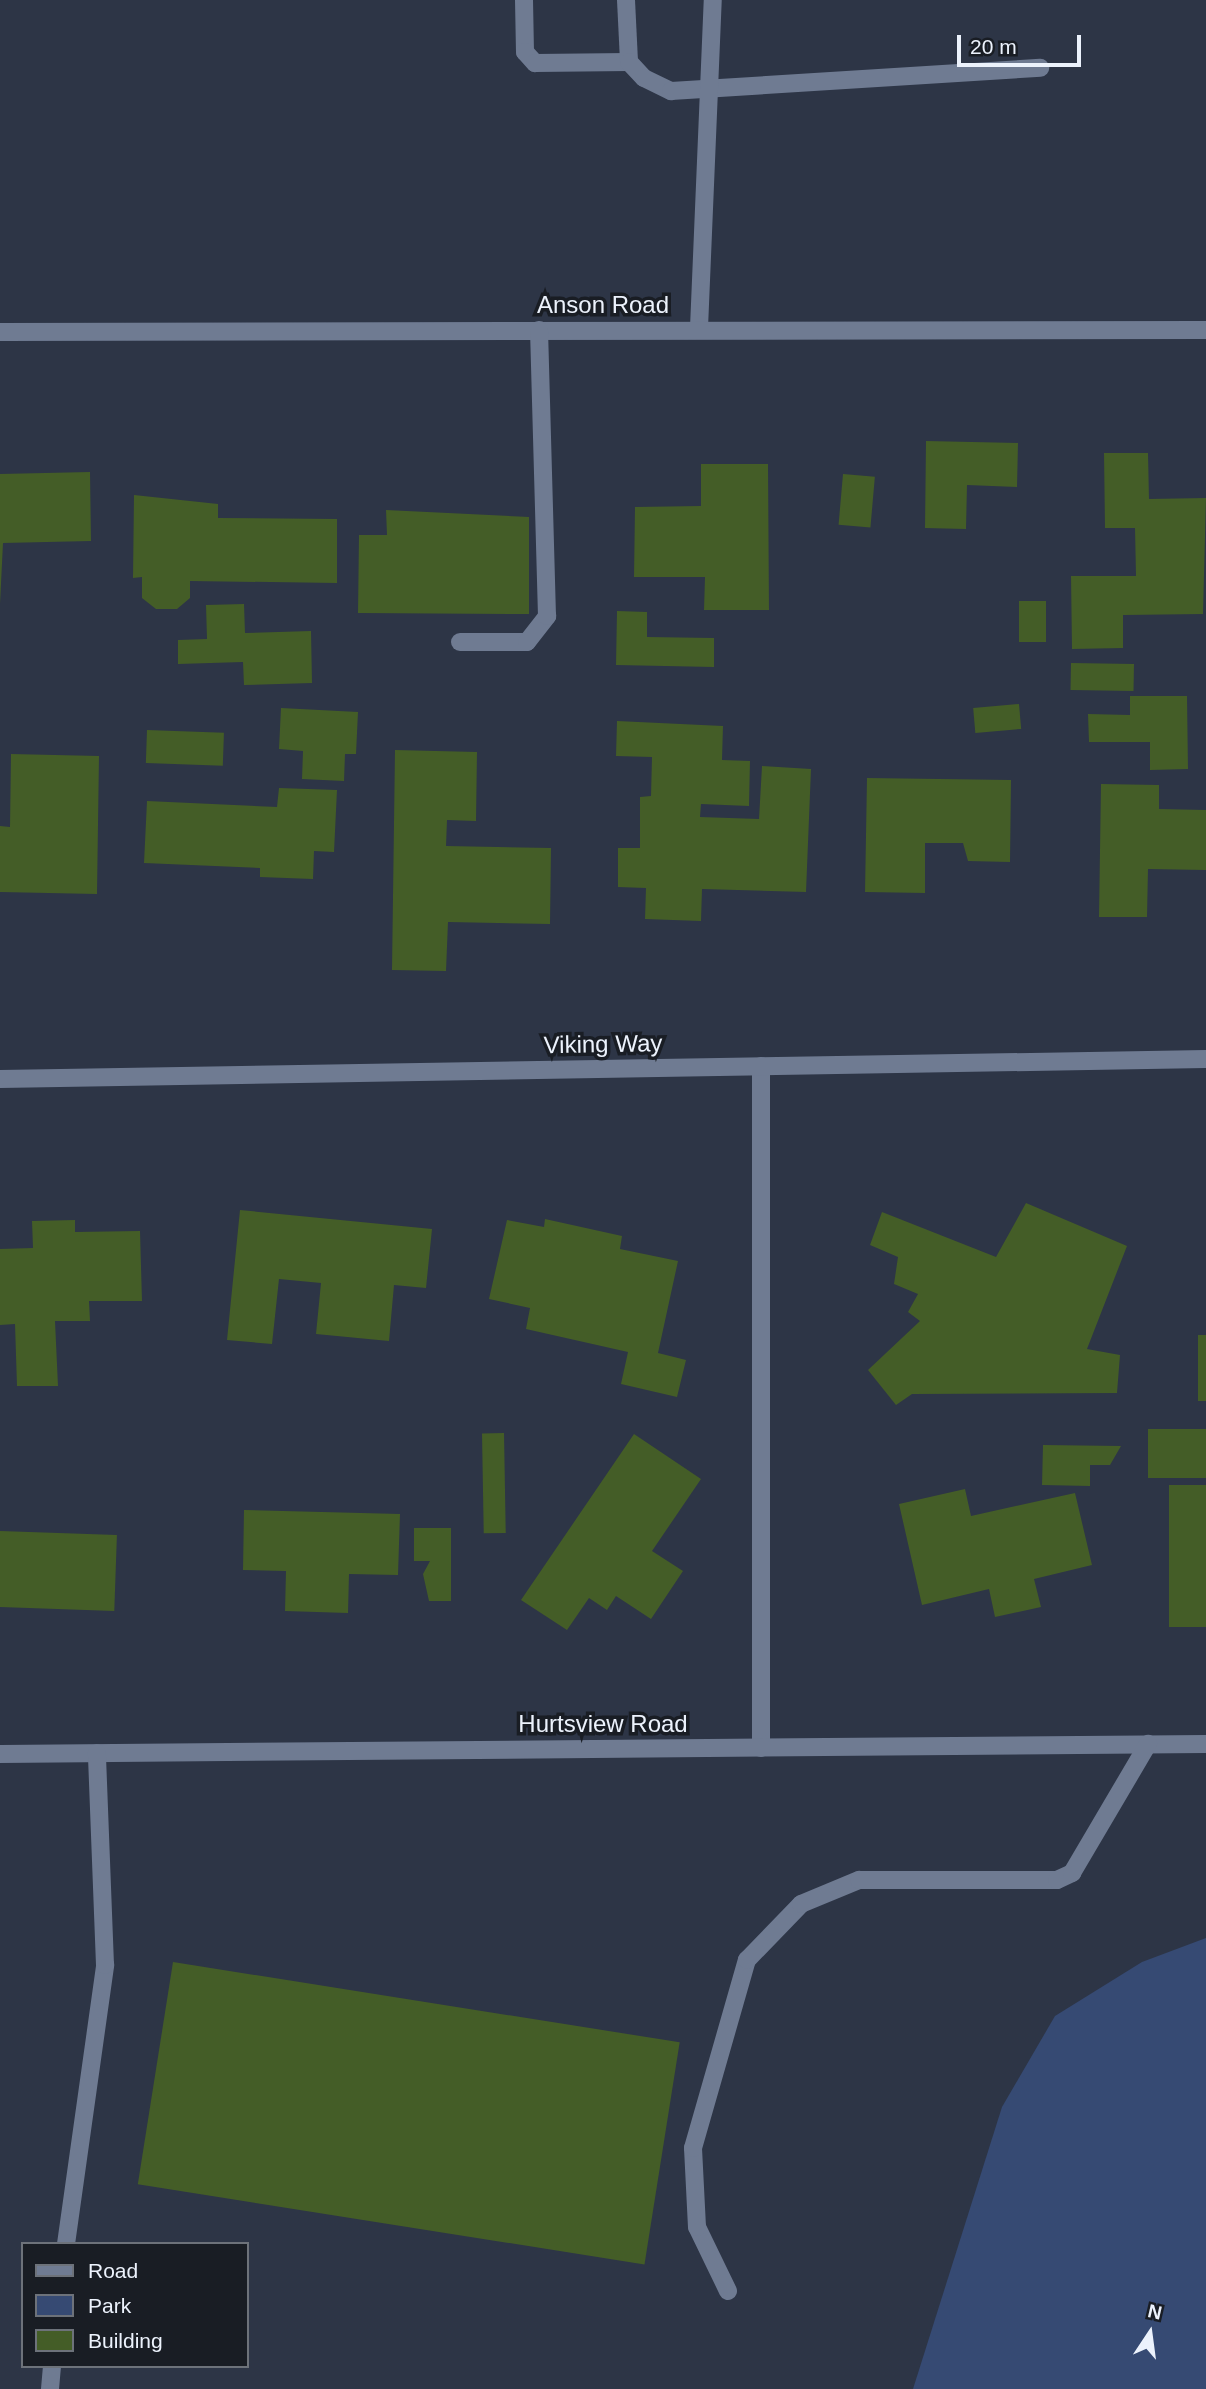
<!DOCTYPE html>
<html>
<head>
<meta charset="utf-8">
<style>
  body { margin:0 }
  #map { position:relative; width:1206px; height:2389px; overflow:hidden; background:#2d3546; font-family:Helvetica,sans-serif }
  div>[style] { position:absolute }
  .green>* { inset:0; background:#364a73 }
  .building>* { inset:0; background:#445d27; transform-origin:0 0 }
  .minor>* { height:18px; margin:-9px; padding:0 9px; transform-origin:9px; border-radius:9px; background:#6f7b92 }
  span { translate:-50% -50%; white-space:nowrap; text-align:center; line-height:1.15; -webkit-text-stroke:7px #191d24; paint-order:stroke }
  .street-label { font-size:24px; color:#ecf2fc }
  .legend { position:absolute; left:21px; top:2242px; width:228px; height:126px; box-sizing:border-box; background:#191d24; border:2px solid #6d727a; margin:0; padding:9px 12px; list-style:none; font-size:21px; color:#ecf2fc }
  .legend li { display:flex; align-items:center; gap:14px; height:35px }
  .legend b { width:35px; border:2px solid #6d727a }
  .north { position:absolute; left:1115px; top:2298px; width:70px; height:70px; -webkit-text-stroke:5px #191d24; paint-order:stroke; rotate:13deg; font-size:19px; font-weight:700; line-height:28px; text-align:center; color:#ecf2fc }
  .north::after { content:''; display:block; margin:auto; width:24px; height:32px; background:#ecf2fc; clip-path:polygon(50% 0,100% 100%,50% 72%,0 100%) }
  .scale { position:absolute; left:957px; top:35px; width:124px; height:32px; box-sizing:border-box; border:4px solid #ecf2fc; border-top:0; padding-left:9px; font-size:21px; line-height:24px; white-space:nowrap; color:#ecf2fc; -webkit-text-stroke:5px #191d24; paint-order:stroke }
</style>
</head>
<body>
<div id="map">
  <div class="green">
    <div style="clip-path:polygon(1206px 1938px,1206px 2389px,913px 2389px,1002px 2107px,1055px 2016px,1142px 1962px)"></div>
  </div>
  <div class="building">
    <div style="clip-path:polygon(926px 441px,1018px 443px,1017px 487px,967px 485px,966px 529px,925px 528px)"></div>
    <div style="clip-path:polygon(1104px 453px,1148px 453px,1149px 499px,1206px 498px,1203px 614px,1123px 615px,1123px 648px,1072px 649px,1071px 576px,1136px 576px,1135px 528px,1105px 528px)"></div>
    <div style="clip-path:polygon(701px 464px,768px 464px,769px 610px,704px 610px,705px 577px,634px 577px,635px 507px,701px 506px)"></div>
    <div style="clip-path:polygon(90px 472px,91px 541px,3px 543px,0 604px,0 474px)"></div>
    <div style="left:843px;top:474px;width:32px;height:51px;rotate:5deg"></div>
    <div style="clip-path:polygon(134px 495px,218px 504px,218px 518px,337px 519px,337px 583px,190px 581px,190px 598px,177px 609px,156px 609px,142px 598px,142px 577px,133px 578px)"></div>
    <div style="clip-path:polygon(386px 510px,529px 517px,529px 614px,358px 613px,359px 535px,387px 535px)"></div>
    <div style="left:1046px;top:601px;width:41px;height:27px;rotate:90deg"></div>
    <div style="clip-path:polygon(244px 604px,245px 633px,311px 631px,312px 683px,244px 685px,243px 662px,178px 664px,178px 640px,207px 639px,206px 605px)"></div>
    <div style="clip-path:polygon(617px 611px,647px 612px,647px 637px,714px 638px,714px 667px,616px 665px)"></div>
    <div style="left:1071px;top:663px;width:63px;height:27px;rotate:1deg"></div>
    <div style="clip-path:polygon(1130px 696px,1187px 696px,1188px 769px,1150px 770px,1150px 742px,1089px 742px,1088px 714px,1130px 715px)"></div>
    <div style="left:1019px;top:704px;width:25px;height:46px;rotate:85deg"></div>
    <div style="clip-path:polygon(281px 708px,358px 712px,356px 754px,345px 754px,344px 781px,302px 779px,303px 751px,279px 749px)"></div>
    <div style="clip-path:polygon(617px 721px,723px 726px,722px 760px,750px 761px,749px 806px,701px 804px,700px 817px,759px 819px,762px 766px,811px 769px,806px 892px,702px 889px,701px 921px,645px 919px,646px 888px,618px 887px,618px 848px,640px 848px,640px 797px,651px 796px,652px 757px,616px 756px)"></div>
    <div style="left:147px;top:730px;width:77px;height:33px;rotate:2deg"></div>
    <div style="clip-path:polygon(395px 750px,477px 752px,476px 821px,447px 820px,446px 846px,551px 848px,550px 924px,448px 922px,446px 971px,392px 970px)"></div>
    <div style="clip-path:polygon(11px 754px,99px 756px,97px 894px,0 892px,0 826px,10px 827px)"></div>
    <div style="clip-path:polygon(867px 778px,1011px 780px,1010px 862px,968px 861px,963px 843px,925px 843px,925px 893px,865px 892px)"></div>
    <div style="clip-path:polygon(1101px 784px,1159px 785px,1159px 809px,1206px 810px,1206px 870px,1148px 869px,1147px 917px,1099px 917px)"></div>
    <div style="clip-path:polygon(279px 788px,337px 790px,334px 852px,314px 851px,313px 879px,260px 877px,260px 868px,144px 863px,147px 801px,277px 807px)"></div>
    <div style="clip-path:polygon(1026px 1203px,1127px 1246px,1087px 1349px,1120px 1355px,1117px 1393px,912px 1394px,896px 1405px,868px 1370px,920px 1321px,908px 1312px,918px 1294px,894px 1284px,898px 1257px,870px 1245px,882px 1212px,996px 1257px)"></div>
    <div style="clip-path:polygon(240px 1210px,432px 1229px,426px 1288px,394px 1285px,389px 1341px,316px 1334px,321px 1283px,279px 1279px,272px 1344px,227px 1340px)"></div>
    <div style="clip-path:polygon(545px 1219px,622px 1236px,620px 1249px,678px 1261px,658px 1353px,686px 1360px,677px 1397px,621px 1384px,628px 1352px,526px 1329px,530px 1308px,489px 1299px,507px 1220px,544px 1227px)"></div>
    <div style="clip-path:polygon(75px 1220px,75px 1232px,140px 1231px,142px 1301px,89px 1301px,90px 1321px,55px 1321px,58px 1386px,17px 1386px,15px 1324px,0 1325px,0 1249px,33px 1248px,32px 1221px)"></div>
    <div style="left:1198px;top:1335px;width:8px;height:66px"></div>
    <div style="left:1148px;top:1429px;width:58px;height:49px"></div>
    <div style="left:504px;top:1433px;width:100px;height:22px;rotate:89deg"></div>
    <div style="clip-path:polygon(634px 1434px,701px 1479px,652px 1551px,683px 1571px,651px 1619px,616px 1596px,607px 1610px,589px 1598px,567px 1630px,521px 1600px)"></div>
    <div style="clip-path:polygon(1043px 1445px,1121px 1446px,1110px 1465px,1090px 1465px,1090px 1486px,1042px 1485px)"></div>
    <div style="left:1169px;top:1485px;width:37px;height:142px"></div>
    <div style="clip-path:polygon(965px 1489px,971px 1516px,1075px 1493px,1092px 1565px,1034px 1579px,1041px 1607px,995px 1617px,989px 1589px,922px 1605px,899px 1504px)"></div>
    <div style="clip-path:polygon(244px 1510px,400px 1514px,398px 1575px,349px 1574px,348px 1613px,285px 1611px,286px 1571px,243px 1570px)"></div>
    <div style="clip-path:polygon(414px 1528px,451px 1528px,451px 1601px,429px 1601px,423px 1574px,430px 1561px,414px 1561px)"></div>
    <div style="left:0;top:1531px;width:117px;height:76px;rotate:2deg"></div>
    <div style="left:173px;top:1962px;width:513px;height:225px;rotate:9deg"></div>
  </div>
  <div class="minor">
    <div style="left:524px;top:0;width:52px;rotate:88.9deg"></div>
    <div style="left:525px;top:52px;width:15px;rotate:48deg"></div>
    <div style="left:535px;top:63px;width:94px;rotate:-0.6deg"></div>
    <div style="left:626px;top:0;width:62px;rotate:87.2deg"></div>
    <div style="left:629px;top:62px;width:22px;rotate:47deg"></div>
    <div style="left:644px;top:78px;width:30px;rotate:26deg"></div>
    <div style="left:671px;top:91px;width:370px;rotate:-3.6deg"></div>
    <div style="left:699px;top:328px;width:328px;rotate:-87.6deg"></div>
    <div style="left:0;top:332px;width:1206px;rotate:-0.1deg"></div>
    <div style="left:460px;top:642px;width:67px"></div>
    <div style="left:527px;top:642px;width:33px;rotate:-52deg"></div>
    <div style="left:547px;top:616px;width:286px;rotate:-91.6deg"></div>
    <div style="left:761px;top:1066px;width:682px;rotate:90deg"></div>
    <div style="left:0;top:1079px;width:1206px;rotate:-0.95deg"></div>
    <div style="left:0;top:1754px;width:1206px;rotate:-0.48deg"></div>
    <div style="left:66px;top:2244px;width:282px;rotate:-82deg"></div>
    <div style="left:105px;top:1965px;width:212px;rotate:-92.2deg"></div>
    <div style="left:728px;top:2291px;width:71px;rotate:-115.8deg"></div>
    <div style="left:697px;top:2227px;width:79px;rotate:-92.9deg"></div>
    <div style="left:693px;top:2148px;width:196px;rotate:-74deg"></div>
    <div style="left:747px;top:1960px;width:78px;rotate:-46deg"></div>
    <div style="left:801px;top:1904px;width:63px;rotate:-22.5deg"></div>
    <div style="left:859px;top:1880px;width:198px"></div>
    <div style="left:1057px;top:1880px;width:17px;rotate:-25deg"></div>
    <div style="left:1072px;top:1873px;width:150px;rotate:-59.5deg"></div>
    <div style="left:50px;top:2389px;width:23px;rotate:-85deg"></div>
  </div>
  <div class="street-label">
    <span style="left:603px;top:305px">Anson Road</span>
    <span style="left:603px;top:1044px;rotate:-1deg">Viking Way</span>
    <span style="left:603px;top:1724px">Hurtsview Road</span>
  </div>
  <ul class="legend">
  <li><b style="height:9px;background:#6f7b92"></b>Road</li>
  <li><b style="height:19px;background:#364a73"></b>Park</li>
  <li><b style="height:19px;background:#445d27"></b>Building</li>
  </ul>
  <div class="north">N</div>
  <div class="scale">20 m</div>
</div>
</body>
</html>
